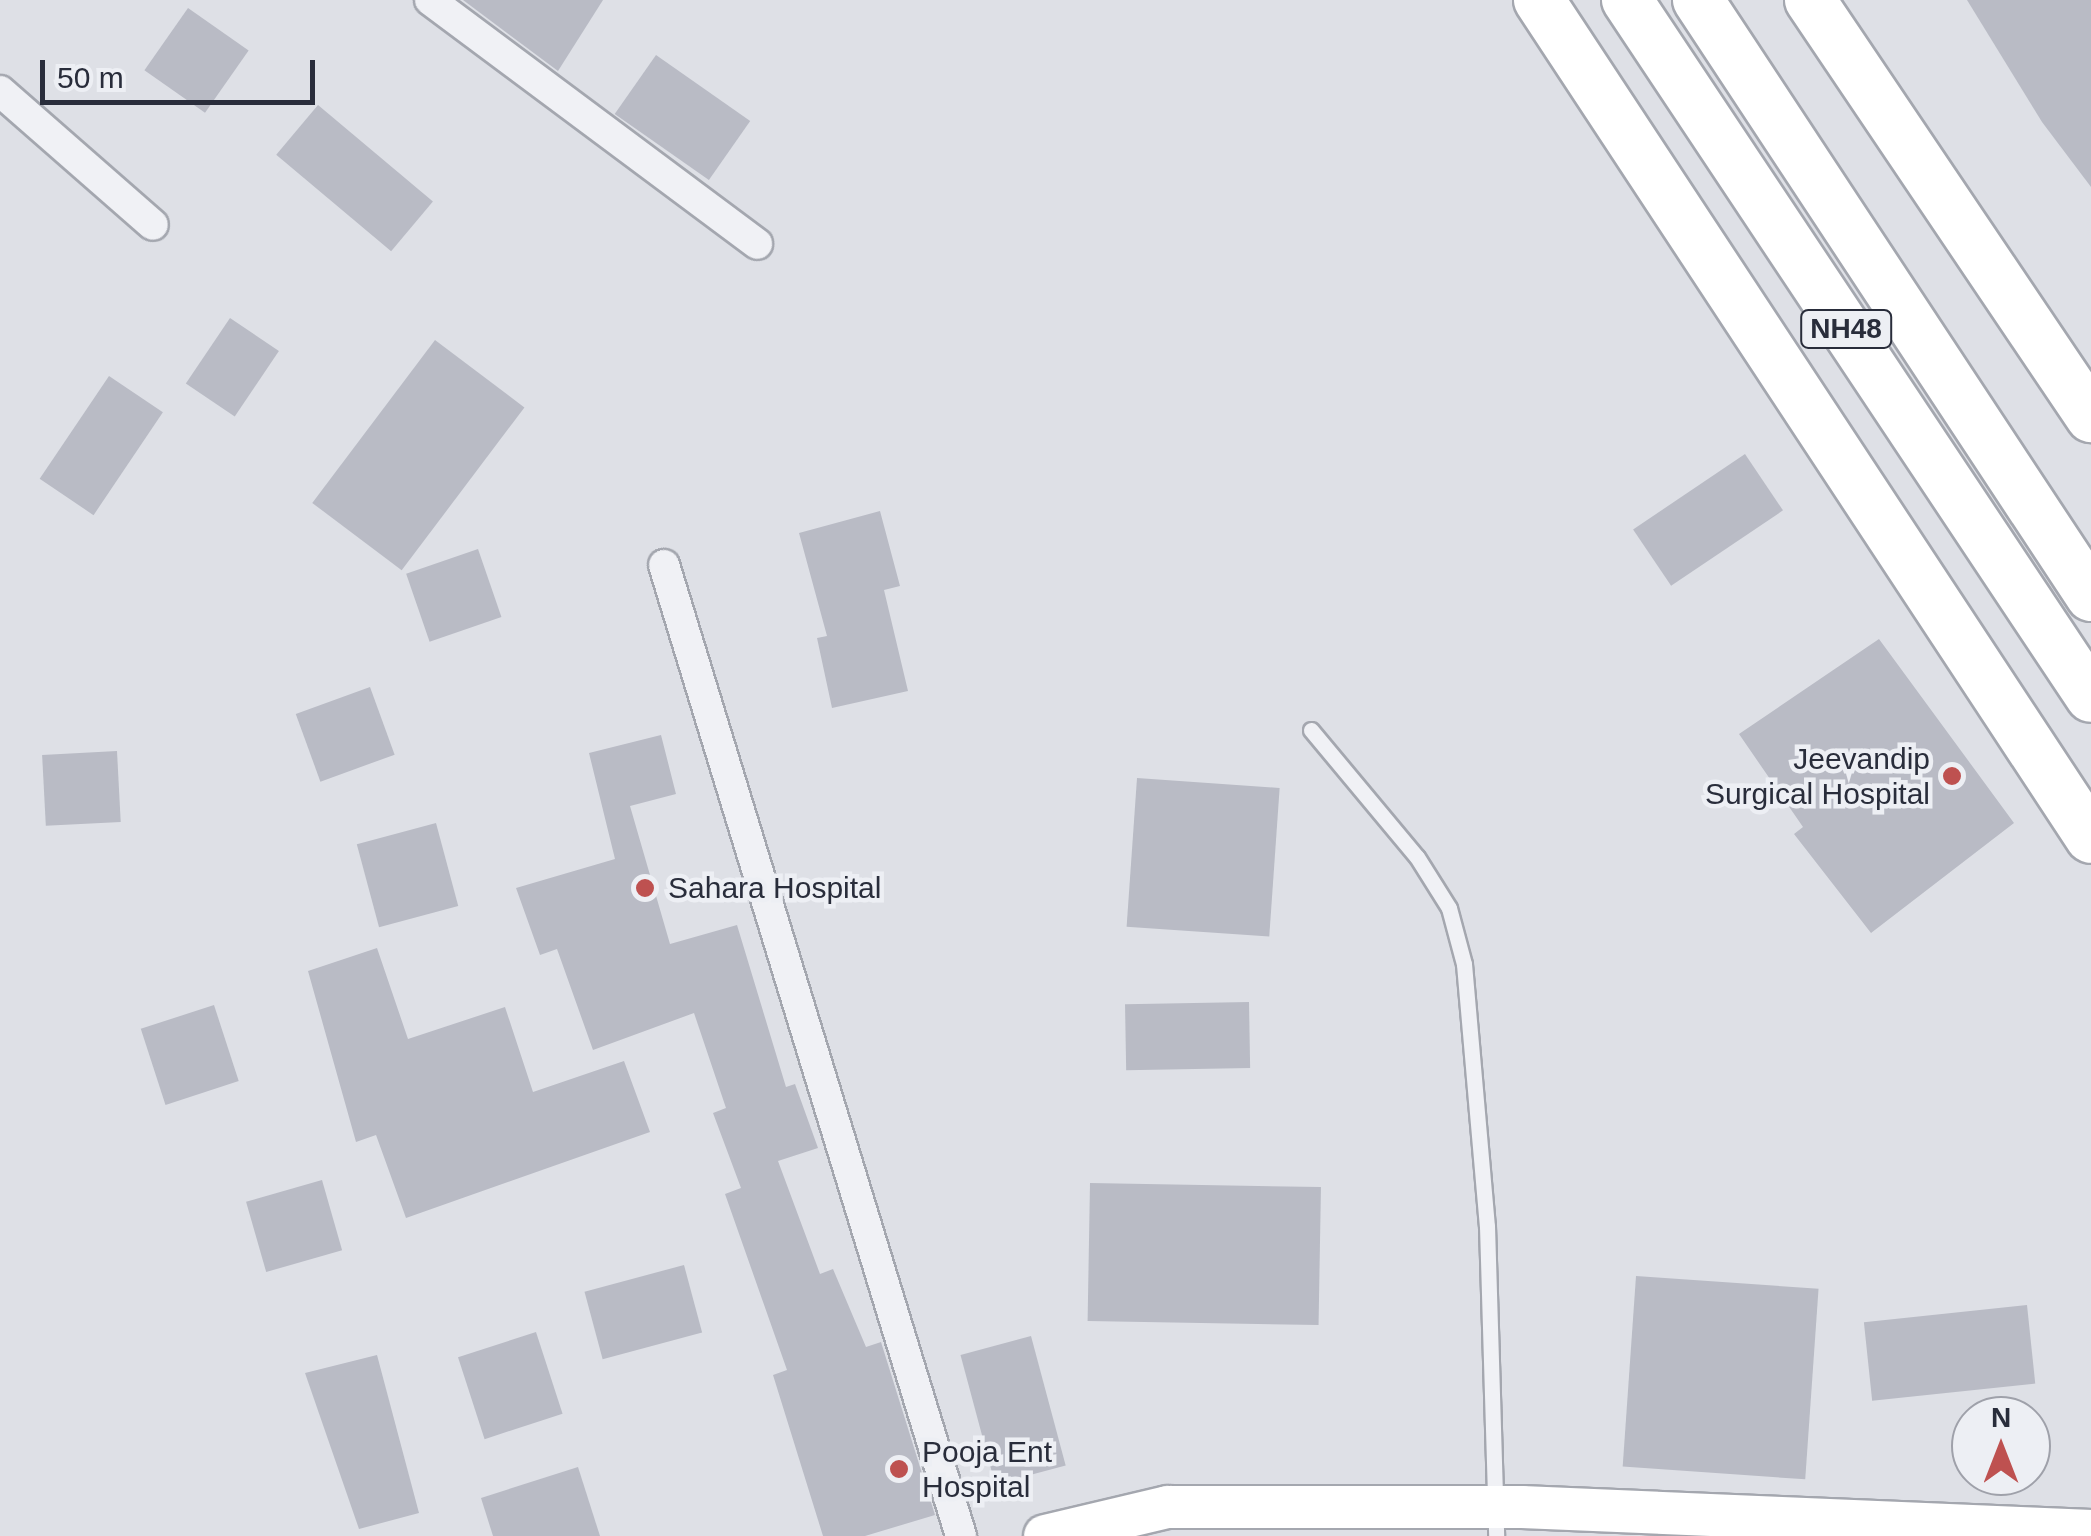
<!DOCTYPE html>
<html>
<head>
<meta charset="utf-8">
<style>
  body { margin:0 }
  #map { position:relative; width:2091px; height:1536px; overflow:hidden; background:#dee0e6; font-family:Helvetica,sans-serif }
  div>[style] { position:absolute }
  .building>* { inset:0; background:#b9bbc5; transform-origin:0 0 }
  .roads { filter:drop-shadow(2px 0 #a4a7af) drop-shadow(-2px 0 #a4a7af) drop-shadow(0 2px #a4a7af) drop-shadow(0 -2px #a4a7af) }
  .service>* { height:15px; margin:-7.5px; padding:0 7.5px; transform-origin:7.5px; border-radius:7.5px; background:#f0f1f5 }
  .minor>* { height:30px; margin:-15px; padding:0 15px; transform-origin:15px; border-radius:15px; background:#f0f1f5 }
  .secondary>* { height:42px; margin:-21px; padding:0 21px; transform-origin:21px; border-radius:21px; background:#fff }
  .trunk>* { height:50px; margin:-25px; padding:0 25px; transform-origin:25px; border-radius:25px; background:#fff }
  .dots>* { width:28px; height:28px; translate:-50% -50%; box-sizing:border-box; border:5px solid #edeff4; border-radius:50% }
  span { translate:-50% -50%; white-space:nowrap; text-align:center; line-height:1.15; -webkit-text-stroke:9px #edeff4; paint-order:stroke }
  .shield-label span { padding:2px 8px; background:#edeff4; border:2px solid; border-radius:8px; -webkit-text-stroke-width:0 }
  .shield-label { font-size:28px; color:#292d3b; font-weight:700 }
  .poi-label { font-size:30px; color:#292d3b }
  .right { translate:-100% -50%; text-align:right }
  .left { translate:0 -50%; text-align:left }
  .north { position:absolute; left:1951px; top:1396px; width:100px; height:100px; box-sizing:border-box; background:#edeff4; border:2px solid #9fa1aa; border-radius:50%; rotate:0deg; font-size:28px; font-weight:700; line-height:40px; text-align:center; color:#292d3b }
  .north::after { content:''; display:block; margin:auto; width:35px; height:45px; background:#be5150; clip-path:polygon(50% 0,100% 100%,50% 72%,0 100%) }
  .scale { position:absolute; left:40px; top:60px; width:275px; height:45px; box-sizing:border-box; border:5px solid #292d3b; border-top:0; padding-left:12px; font-size:30px; line-height:35px; white-space:nowrap; color:#292d3b; -webkit-text-stroke:8px #edeff4; paint-order:stroke }
</style>
</head>
<body>
<div id="map">
  <div class="building">
    <div style="clip-path:polygon(463px 0,603px 0,558px 71px)"></div>
    <div style="clip-path:polygon(1967px 0,2091px 0,2091px 187px,2042px 122px)"></div>
    <div style="left:188px;top:8px;width:74px;height:76px;rotate:35deg"></div>
    <div style="left:656px;top:55px;width:115px;height:72px;rotate:35deg"></div>
    <div style="left:318px;top:105px;width:150px;height:65px;rotate:40deg"></div>
    <div style="left:230px;top:318px;width:59px;height:79px;rotate:34deg"></div>
    <div style="left:435px;top:340px;width:112px;height:204px;rotate:37deg"></div>
    <div style="left:109px;top:376px;width:65px;height:124px;rotate:34deg"></div>
    <div style="left:1745px;top:454px;width:68px;height:135px;rotate:56deg"></div>
    <div style="clip-path:polygon(880px 511px,900px 586px,884px 590px,908px 691px,832px 708px,817px 638px,827px 636px,799px 533px)"></div>
    <div style="left:478px;top:549px;width:72px;height:76px;rotate:71deg"></div>
    <div style="clip-path:polygon(1879px 639px,2014px 823px,1871px 933px,1794px 834px,1803px 827px,1739px 734px)"></div>
    <div style="left:370px;top:687px;width:72px;height:79px;rotate:70deg"></div>
    <div style="clip-path:polygon(661px 735px,676px 794px,630px 806px,670px 944px,737px 925px,786px 1087px,795px 1084px,818px 1148px,778px 1161px,820px 1274px,833px 1269px,866px 1347px,881px 1342px,935px 1515px,865px 1536px,823px 1536px,773px 1375px,787px 1370px,725px 1194px,741px 1188px,713px 1113px,726px 1108px,694px 1013px,593px 1050px,557px 949px,540px 955px,516px 888px,615px 859px,589px 753px)"></div>
    <div style="left:117px;top:751px;width:71px;height:75px;rotate:87deg"></div>
    <div style="left:1137px;top:778px;width:143px;height:149px;rotate:4deg"></div>
    <div style="left:436px;top:823px;width:86px;height:82px;rotate:75deg"></div>
    <div style="clip-path:polygon(377px 948px,408px 1039px,505px 1007px,533px 1092px,624px 1061px,650px 1132px,406px 1218px,376px 1135px,356px 1142px,308px 971px)"></div>
    <div style="left:1249px;top:1002px;width:66px;height:124px;rotate:89deg"></div>
    <div style="left:214px;top:1005px;width:80px;height:77px;rotate:72deg"></div>
    <div style="left:322px;top:1180px;width:73px;height:79px;rotate:74deg"></div>
    <div style="left:1090px;top:1183px;width:231px;height:138px;rotate:1deg"></div>
    <div style="left:684px;top:1265px;width:70px;height:103px;rotate:75deg"></div>
    <div style="left:1636px;top:1276px;width:183px;height:191px;rotate:4deg"></div>
    <div style="left:2027px;top:1305px;width:79px;height:164px;rotate:84deg"></div>
    <div style="left:536px;top:1332px;width:86px;height:82px;rotate:72deg"></div>
    <div style="left:1031px;top:1336px;width:134px;height:73px;rotate:75deg"></div>
    <div style="clip-path:polygon(377px 1355px,419px 1513px,359px 1529px,305px 1373px)"></div>
    <div style="clip-path:polygon(578px 1467px,600px 1536px,493px 1536px,481px 1498px)"></div>
  </div>
  <div class="roads">
    <div class="service">
      <div style="left:1311px;top:730px;width:165px;rotate:50.2deg"></div>
      <div style="left:1417px;top:857px;width:60px;rotate:57.9deg"></div>
      <div style="left:1449px;top:908px;width:58px;rotate:75deg"></div>
      <div style="left:1464px;top:964px;width:263px;rotate:85deg"></div>
      <div style="left:1487px;top:1226px;width:310px;rotate:88.3deg"></div>
    </div>
    <div class="minor">
      <div style="left:430px;top:0;width:408px;rotate:36.7deg"></div>
      <div style="left:0;top:91px;width:203px;rotate:41.2deg"></div>
      <div style="left:664px;top:565px;width:1015px;rotate:72.99deg"></div>
    </div>
    <div class="secondary">
      <div style="left:1045px;top:1536px;width:126px;rotate:-13.3deg"></div>
      <div style="left:1168px;top:1507px;width:354px"></div>
      <div style="left:1522px;top:1507px;width:570px;rotate:2.42deg"></div>
    </div>
    <div class="trunk">
      <div style="left:1539px;top:0;width:1003px;rotate:56.63deg"></div>
      <div style="left:1627px;top:0;width:837px;rotate:56.35deg"></div>
      <div style="left:1698px;top:0;width:714px;rotate:56.6deg"></div>
      <div style="left:1810px;top:0;width:503px;rotate:56.03deg"></div>
    </div>
  </div>
  <div class="dots">
    <div style="left:1952px;top:776px;background:#be5150"></div>
    <div style="left:645px;top:888px;background:#be5150"></div>
    <div style="left:899px;top:1469px;background:#be5150"></div>
  </div>
  <div class="shield-label">
    <span style="left:1846px;top:329px">NH48</span>
  </div>
  <div class="poi-label">
    <span class="right" style="left:1930px;top:776px">Jeevandip<br>Surgical Hospital</span>
    <span class="left" style="left:668px;top:888px">Sahara Hospital</span>
    <span class="left" style="left:922px;top:1469px">Pooja Ent<br>Hospital</span>
  </div>
  <div class="north">N</div>
  <div class="scale">50 m</div>
</div>
</body>
</html>
